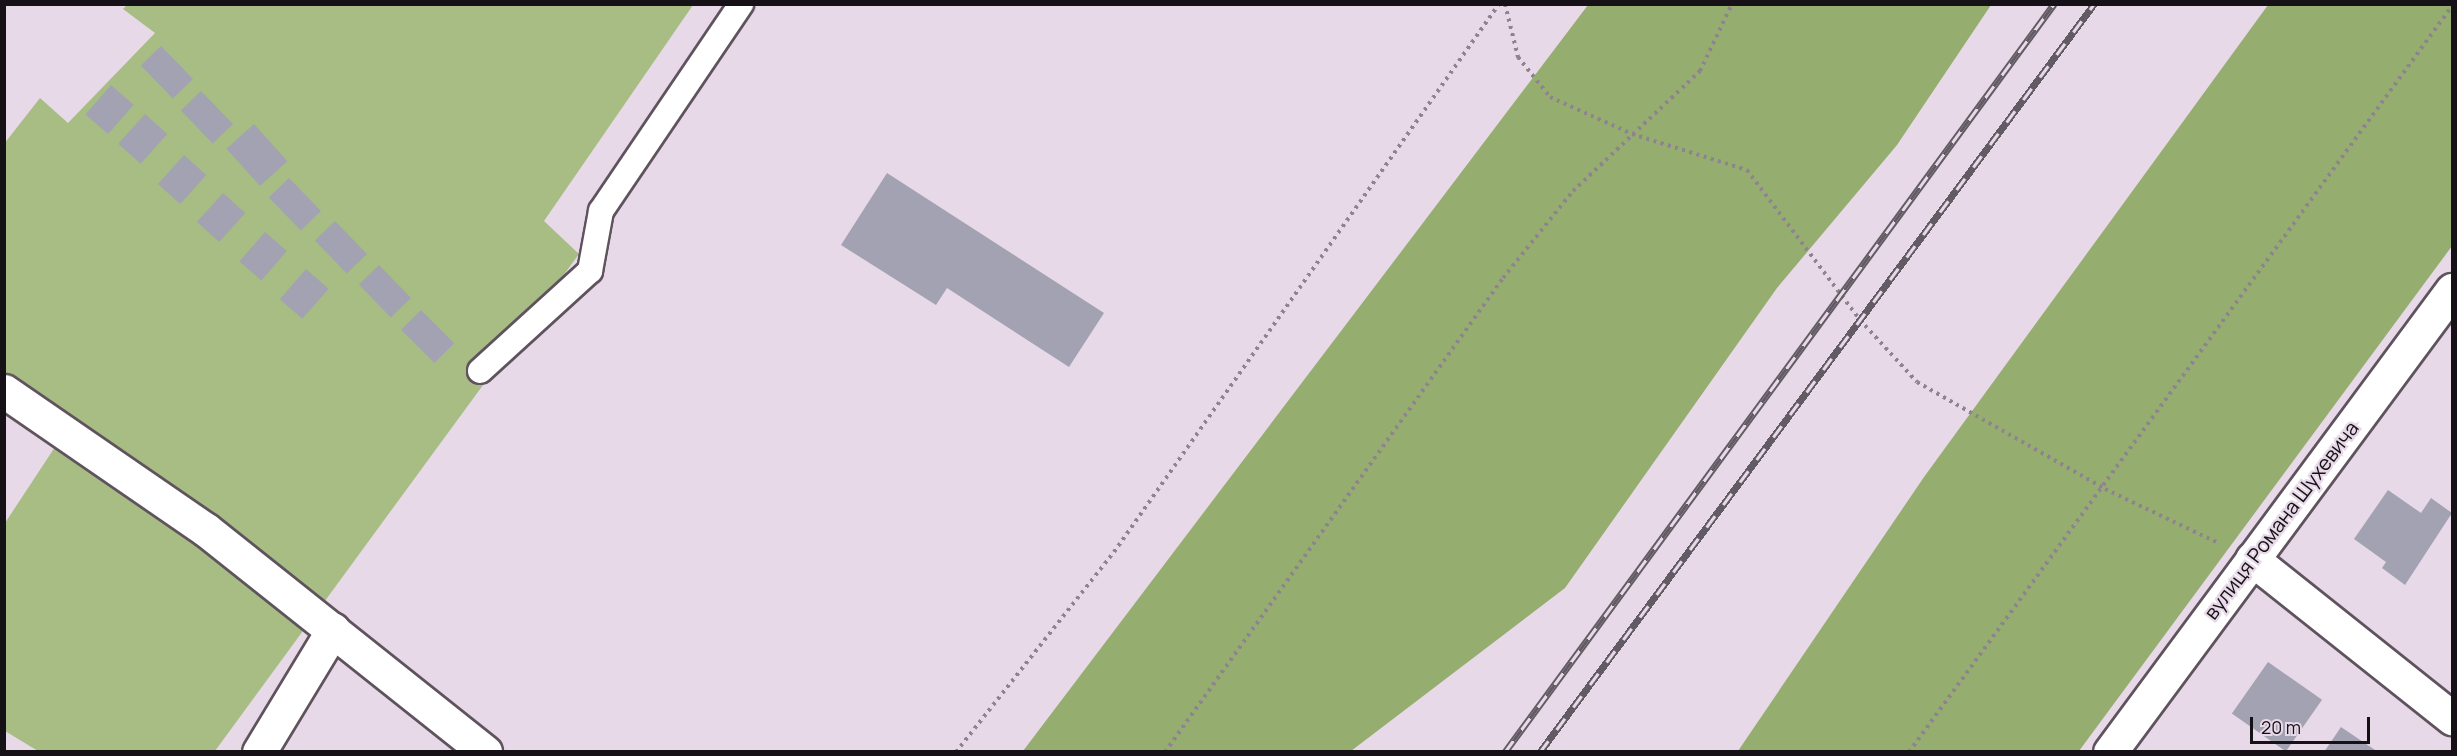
<!DOCTYPE html>
<html>
<head>
<meta charset="utf-8">
<style>
  body { margin:0 }
  #map { position:relative; width:2457px; height:756px; overflow:hidden; background:#e7d9e7; font-family:Manrope,sans-serif }
  div>[style] { position:absolute }
  .green>* { inset:0; background:#a7bd84 }
  .forest>* { inset:0; background:#96ad70 }
  .building>* { inset:0; background:#a3a2b2; transform-origin:0 0 }
  .path>* { height:4px; margin-top:-2px; transform-origin:0; background:repeating-linear-gradient(90deg,#8e838e 0 3px,transparent 0 7.5px) }
  .roads { filter:drop-shadow(2px 0 #5f535e) drop-shadow(-2px 0 #5f535e) drop-shadow(0 2px #5f535e) drop-shadow(0 -2px #5f535e) }
  .service>* { height:24px; margin:-12px; padding:0 12px; transform-origin:12px; border-radius:12px; background:#fff }
  .minor>* { height:33px; margin:-16.5px; padding:0 16.5px; transform-origin:16.5px; border-radius:16.5px; background:#fff }
  .rail>* { height:7px; margin-top:-3.5px; transform-origin:0; background:repeating-linear-gradient(90deg,#e7d9e7 0 14px,#635b63 0 28px); box-sizing:border-box; border-block:2px solid #635b63 }
  span { translate:-50% -50%; white-space:nowrap; text-align:center; line-height:1.15; -webkit-text-stroke:4.5px #e7d9e7; paint-order:stroke }
  .street-label { font-size:20px; color:#161116 }
  .frame { position:absolute; inset:0; border:6px solid #161116; pointer-events:none }
  .scale { position:absolute; left:2250px; top:717px; width:120px; height:27px; box-sizing:border-box; border:3px solid #161116; border-top:0; padding-left:8px; font-size:18px; line-height:21px; white-space:nowrap; color:#161116; -webkit-text-stroke:4px #e7d9e7; paint-order:stroke }
</style>
</head>
<body>
<div id="map">
  <div class="green">
    <div style="clip-path:polygon(127px 5px,693px 5px,544px 221px,579px 254px,215px 751px,38px 751px,5px 731px,5px 523px,55px 447px,5px 413px,4px 144px,40px 98px,68px 123px,155px 33px,123px 9px)"></div>
  </div>
  <div class="forest">
    <div style="clip-path:polygon(1588px 5px,1991px 5px,1897px 145px,1777px 288px,1565px 588px,1351px 751px,1023px 751px)"></div>
    <div style="clip-path:polygon(2268px 5px,2452px 5px,2452px 246px,2079px 751px,1738px 751px,1924px 477px)"></div>
  </div>
  <div class="building">
    <div style="left:161px;top:46px;width:46px;height:28px;rotate:46deg"></div>
    <div style="left:111px;top:85px;width:30px;height:39px;rotate:41deg"></div>
    <div style="left:201px;top:91px;width:46px;height:28px;rotate:46deg"></div>
    <div style="left:145px;top:114px;width:30px;height:40px;rotate:42deg"></div>
    <div style="left:254px;top:124px;width:50px;height:37px;rotate:48deg"></div>
    <div style="left:184px;top:155px;width:30px;height:39px;rotate:42deg"></div>
    <div style="clip-path:polygon(887px 173px,1104px 313px,1069px 367px,947px 288px,936px 305px,841px 245px)"></div>
    <div style="left:289px;top:178px;width:46px;height:28px;rotate:46deg"></div>
    <div style="left:223px;top:193px;width:30px;height:39px;rotate:42deg"></div>
    <div style="left:335px;top:221px;width:46px;height:28px;rotate:46deg"></div>
    <div style="left:265px;top:232px;width:29px;height:39px;rotate:41deg"></div>
    <div style="left:379px;top:265px;width:46px;height:28px;rotate:46deg"></div>
    <div style="left:306px;top:269px;width:30px;height:40px;rotate:41deg"></div>
    <div style="left:421px;top:310px;width:47px;height:28px;rotate:45deg"></div>
    <div style="clip-path:polygon(2388px 490px,2421px 513px,2431px 498px,2452px 513px,2405px 585px,2382px 568px,2386px 562px,2354px 539px)"></div>
    <div style="left:2268px;top:662px;width:66px;height:63px;rotate:35deg"></div>
    <div style="clip-path:polygon(2341px 727px,2378px 752px,2324px 752px)"></div>
  </div>
  <div class="path">
    <div style="left:1505px;top:4px;width:55px;rotate:76.2deg"></div>
    <div style="left:1518px;top:57px;width:51px;rotate:51.3deg"></div>
    <div style="left:1550px;top:97px;width:90px;rotate:24.3deg"></div>
    <div style="left:1632px;top:134px;width:121px;rotate:17.4deg"></div>
    <div style="left:1747px;top:170px;width:188px;rotate:53deg"></div>
    <div style="left:1860px;top:320px;width:84px;rotate:47.4deg"></div>
    <div style="left:1917px;top:382px;width:216px;rotate:29.6deg"></div>
    <div style="left:2105px;top:489px;width:125px;rotate:25.5deg"></div>
    <div style="left:956px;top:752px;width:255px;rotate:-51.7deg"></div>
    <div style="left:1114px;top:552px;width:670px;rotate:-54.91deg"></div>
    <div style="left:1165px;top:752px;width:582px;rotate:-54.51deg"></div>
    <div style="left:1503px;top:278px;width:112px;rotate:-51.2deg"></div>
    <div style="left:1573px;top:191px;width:175px;rotate:-43.4deg"></div>
    <div style="left:1700px;top:71px;width:74px;rotate:-64.5deg"></div>
    <div style="left:1909px;top:752px;width:923px;rotate:-53.95deg"></div>
  </div>
  <div class="roads">
    <div class="service">
      <div style="left:480px;top:371px;width:149px;rotate:-42.3deg"></div>
      <div style="left:590px;top:271px;width:61px;rotate:-79.6deg"></div>
      <div style="left:601px;top:211px;width:250px;rotate:-55.9deg"></div>
    </div>
    <div class="minor">
      <div style="left:4px;top:391px;width:244px;rotate:34.5deg"></div>
      <div style="left:205px;top:529px;width:358px;rotate:38.5deg"></div>
      <div style="left:2252px;top:559px;width:256px;rotate:38.5deg"></div>
      <div style="left:259px;top:752px;width:143px;rotate:-58.8deg"></div>
      <div style="left:2110px;top:752px;width:575px;rotate:-53.49deg"></div>
    </div>
  </div>
  <div class="rail">
    <div style="left:1505px;top:752px;width:928px;rotate:-53.72deg"></div>
    <div style="left:1540px;top:752px;width:931px;rotate:-53.47deg"></div>
  </div>
  <div class="street-label">
    <span style="left:2281px;top:520px;rotate:-53deg">вулиця Романа Шухевича</span>
  </div>
  <div class="frame"></div>
  <div class="scale">20 m</div>
</div>
</body>
</html>
